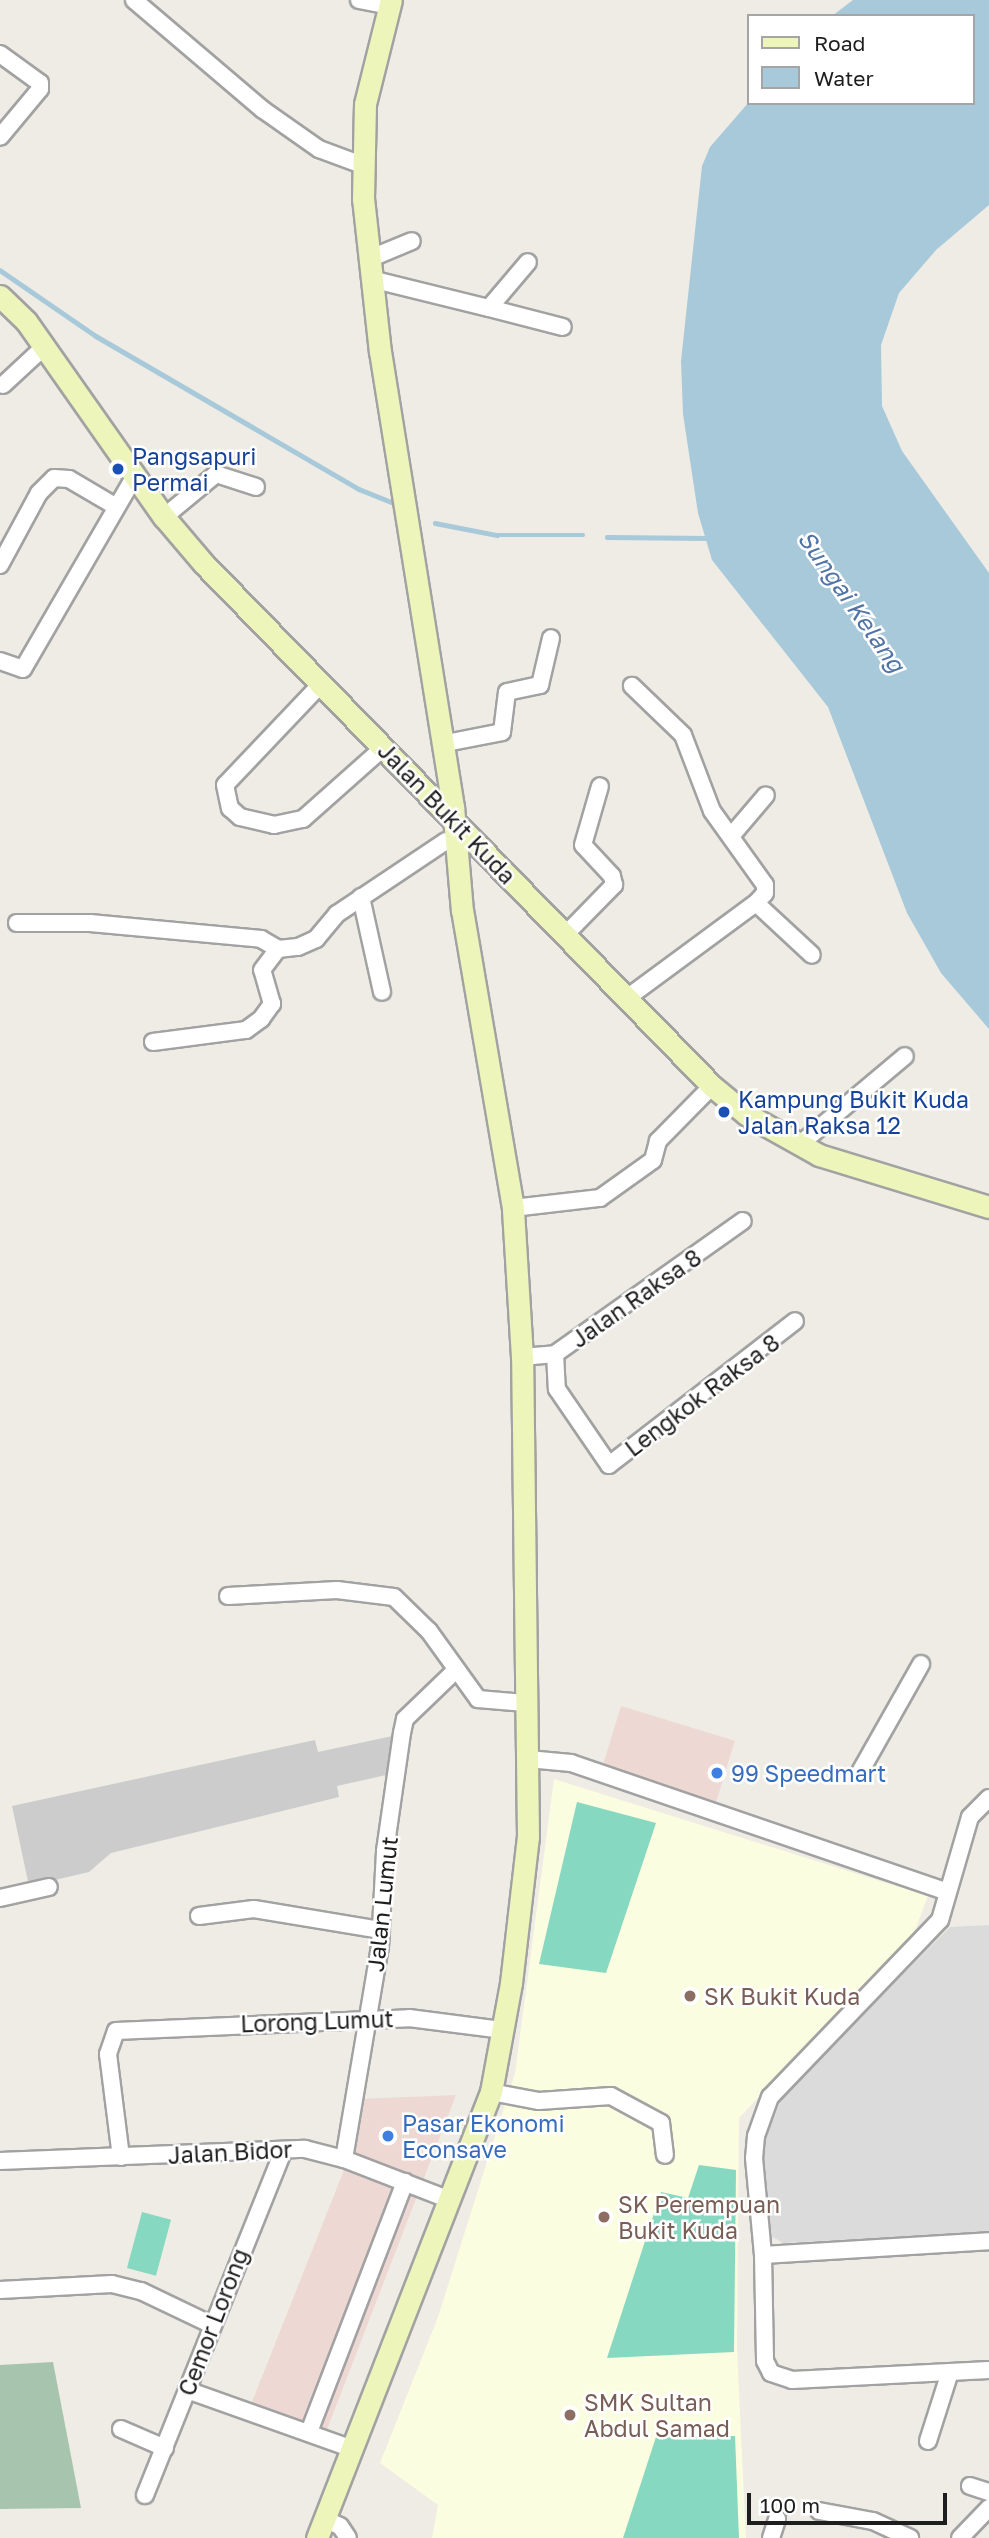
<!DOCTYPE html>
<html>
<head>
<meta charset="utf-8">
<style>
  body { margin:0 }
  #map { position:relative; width:989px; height:2538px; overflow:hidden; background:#eeece4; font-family:"Golos Text",sans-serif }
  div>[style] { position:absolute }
  .residential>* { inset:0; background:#dcdbdb }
  .commercial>* { inset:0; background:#eed8d4; transform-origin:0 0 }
  .education>* { inset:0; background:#fafddf }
  .religious>* { inset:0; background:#ccc }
  .cemetery>* { inset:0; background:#a7c5ae }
  .pitch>* { inset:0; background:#87d8c0; transform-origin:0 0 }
  .water>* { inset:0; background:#a7c9d9 }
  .stream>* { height:4.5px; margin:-2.25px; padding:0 2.25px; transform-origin:2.25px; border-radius:2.25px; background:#a7c9d9 }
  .roads { filter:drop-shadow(2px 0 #a2a2a2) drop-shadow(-2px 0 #a2a2a2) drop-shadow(0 2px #a2a2a2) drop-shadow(0 -2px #a2a2a2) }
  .street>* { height:16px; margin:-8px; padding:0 8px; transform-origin:8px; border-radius:8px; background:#fff }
  .secondary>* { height:21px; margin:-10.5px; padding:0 10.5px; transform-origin:10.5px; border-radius:10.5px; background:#edf5bb }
  .dots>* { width:19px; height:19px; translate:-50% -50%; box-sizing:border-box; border:4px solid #fff; border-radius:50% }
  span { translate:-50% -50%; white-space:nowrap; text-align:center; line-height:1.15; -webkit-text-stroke:5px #fff; paint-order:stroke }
  .transit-label { font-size:23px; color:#164399 }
  .left { translate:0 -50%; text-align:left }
  .street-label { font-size:23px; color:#1e1e1e }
  .shop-label { font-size:23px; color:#366cbe }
  .education-label { font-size:23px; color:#785e54 }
  .water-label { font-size:24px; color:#5174a7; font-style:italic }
  .legend { position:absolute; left:747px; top:14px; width:228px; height:91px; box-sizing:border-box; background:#fff; border:2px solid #a5a5a5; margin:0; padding:9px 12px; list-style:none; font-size:21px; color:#1e1e1e }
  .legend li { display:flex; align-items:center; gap:14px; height:35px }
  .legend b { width:35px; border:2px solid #a5a5a5 }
  .scale { position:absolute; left:747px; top:2493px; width:200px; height:32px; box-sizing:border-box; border:4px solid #1e1e1e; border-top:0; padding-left:9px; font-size:21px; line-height:24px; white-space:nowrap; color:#1e1e1e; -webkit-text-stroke:5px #fff; paint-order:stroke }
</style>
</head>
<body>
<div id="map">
  <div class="residential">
    <div style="clip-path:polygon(989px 1925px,989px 2232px,783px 2243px,771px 2236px,763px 2144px,783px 2095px,950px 1927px)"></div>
  </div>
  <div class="commercial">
    <div style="left:621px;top:1706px;width:119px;height:66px;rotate:17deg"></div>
    <div style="clip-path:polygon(456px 2095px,326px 2432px,250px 2407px,352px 2150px,359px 2099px)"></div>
  </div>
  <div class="education">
    <div style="clip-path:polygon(554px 1779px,928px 1896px,914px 1933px,739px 2118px,737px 2349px,746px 2538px,432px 2538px,438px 2505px,380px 2463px,438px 2317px,515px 2073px)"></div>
  </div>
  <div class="religious">
    <div style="clip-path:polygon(397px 1735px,404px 1771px,337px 1786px,339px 1797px,111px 1853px,89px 1872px,29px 1886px,12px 1806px,315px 1740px,318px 1752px)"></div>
  </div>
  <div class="cemetery">
    <div style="clip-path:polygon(53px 2362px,81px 2508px,0 2509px,0 2365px)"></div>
  </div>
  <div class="pitch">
    <div style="clip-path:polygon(577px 1802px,656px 1823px,606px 1973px,539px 1964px)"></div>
    <div style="clip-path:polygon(699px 2165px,736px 2170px,734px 2352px,607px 2358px,661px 2192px,688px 2198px)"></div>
    <div style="left:142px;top:2212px;width:30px;height:58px;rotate:15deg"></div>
    <div style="clip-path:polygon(735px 2436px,739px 2538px,623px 2538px,656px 2437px)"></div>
  </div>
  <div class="water">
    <div style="clip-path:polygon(853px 0,989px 0,989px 205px,936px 250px,899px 293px,881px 345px,882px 406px,902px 451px,989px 573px,989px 1029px,941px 973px,907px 913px,828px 707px,712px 560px,698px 513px,683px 414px,681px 361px,702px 166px,710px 147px,749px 102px,973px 103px,973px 16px,832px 16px)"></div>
  </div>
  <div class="stream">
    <div style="left:0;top:270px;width:116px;rotate:34.5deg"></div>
    <div style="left:96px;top:336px;width:304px;rotate:30.2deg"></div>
    <div style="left:359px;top:489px;width:37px;rotate:22deg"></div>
    <div style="left:435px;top:523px;width:63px;rotate:11deg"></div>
    <div style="left:497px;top:535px;width:86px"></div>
    <div style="left:607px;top:537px;width:100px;rotate:0.6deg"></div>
  </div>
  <div class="roads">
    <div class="street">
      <div style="left:134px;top:0;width:168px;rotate:40.4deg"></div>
      <div style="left:262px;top:109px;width:70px;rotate:35.1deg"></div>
      <div style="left:319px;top:149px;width:46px;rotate:20.4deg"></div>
      <div style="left:359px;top:0;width:31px;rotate:11deg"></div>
      <div style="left:0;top:54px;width:49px;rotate:35.9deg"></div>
      <div style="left:40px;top:83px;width:6px;rotate:90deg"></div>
      <div style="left:40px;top:89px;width:62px;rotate:129.8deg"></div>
      <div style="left:371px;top:258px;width:44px;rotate:-22.5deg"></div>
      <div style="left:375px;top:280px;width:117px;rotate:13.8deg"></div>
      <div style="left:489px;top:308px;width:60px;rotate:-49.7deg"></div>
      <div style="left:489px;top:308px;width:76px;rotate:14.4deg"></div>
      <div style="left:3px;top:385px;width:56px;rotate:-42.8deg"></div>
      <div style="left:164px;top:517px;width:67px;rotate:-39.6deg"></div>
      <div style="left:216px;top:474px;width:42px;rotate:18deg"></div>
      <div style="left:0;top:565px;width:82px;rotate:-61.6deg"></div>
      <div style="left:39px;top:493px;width:21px;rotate:-45deg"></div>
      <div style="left:54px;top:478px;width:15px;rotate:4deg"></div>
      <div style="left:69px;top:479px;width:53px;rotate:30.4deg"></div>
      <div style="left:0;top:661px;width:24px;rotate:19deg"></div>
      <div style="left:23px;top:669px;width:223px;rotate:-59.9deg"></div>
      <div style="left:321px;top:684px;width:139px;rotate:133.5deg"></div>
      <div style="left:225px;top:785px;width:24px;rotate:78deg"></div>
      <div style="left:230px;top:808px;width:13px;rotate:42deg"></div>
      <div style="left:240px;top:817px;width:35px;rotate:13deg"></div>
      <div style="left:274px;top:825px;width:30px;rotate:-12deg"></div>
      <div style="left:303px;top:819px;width:108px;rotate:-41.6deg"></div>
      <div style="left:441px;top:744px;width:62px;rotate:-11.1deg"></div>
      <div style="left:502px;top:732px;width:40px;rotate:-82.9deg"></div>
      <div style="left:507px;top:692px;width:34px;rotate:-12deg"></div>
      <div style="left:540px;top:685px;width:48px;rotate:-76.8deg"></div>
      <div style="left:732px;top:835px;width:52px;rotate:-49.6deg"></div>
      <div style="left:361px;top:897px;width:97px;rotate:77.5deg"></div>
      <div style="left:756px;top:903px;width:76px;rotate:42.9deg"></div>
      <div style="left:17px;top:923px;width:73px"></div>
      <div style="left:90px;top:923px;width:172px;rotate:5.3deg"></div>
      <div style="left:261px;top:939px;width:20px;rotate:30deg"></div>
      <div style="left:278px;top:949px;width:20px;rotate:-6deg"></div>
      <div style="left:298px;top:947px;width:20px;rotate:-24deg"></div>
      <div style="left:316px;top:939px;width:33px;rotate:-50deg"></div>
      <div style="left:337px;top:914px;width:131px;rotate:-33.8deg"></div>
      <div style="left:566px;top:934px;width:69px;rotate:-45.6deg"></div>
      <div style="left:614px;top:885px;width:9px;rotate:-103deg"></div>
      <div style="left:612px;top:876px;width:42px;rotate:-133.1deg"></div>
      <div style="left:583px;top:845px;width:61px;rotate:-73.9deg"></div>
      <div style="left:627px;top:998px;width:160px;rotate:-36.4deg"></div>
      <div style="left:756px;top:903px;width:13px;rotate:-48deg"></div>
      <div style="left:765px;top:893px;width:8px;rotate:-90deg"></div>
      <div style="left:765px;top:885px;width:91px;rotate:-125.6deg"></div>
      <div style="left:712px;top:811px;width:81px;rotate:-110.9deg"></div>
      <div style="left:683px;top:735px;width:71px;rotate:-136.1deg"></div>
      <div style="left:153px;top:1042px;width:94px;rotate:-7.4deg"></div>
      <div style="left:246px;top:1030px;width:19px;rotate:-36deg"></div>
      <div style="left:261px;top:1019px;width:19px;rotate:-54deg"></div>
      <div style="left:272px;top:1004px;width:35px;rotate:-106deg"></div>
      <div style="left:262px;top:970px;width:26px;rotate:-53deg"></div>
      <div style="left:799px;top:1145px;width:138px;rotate:-40deg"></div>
      <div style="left:513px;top:1208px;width:88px;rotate:-6.6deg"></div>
      <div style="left:600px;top:1198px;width:65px;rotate:-35.6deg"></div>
      <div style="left:653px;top:1160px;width:20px;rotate:-75deg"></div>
      <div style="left:658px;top:1141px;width:77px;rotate:-45.5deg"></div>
      <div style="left:555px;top:1354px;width:35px;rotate:87deg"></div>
      <div style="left:557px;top:1389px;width:92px;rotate:55.6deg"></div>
      <div style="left:609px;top:1465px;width:235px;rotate:-37.7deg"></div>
      <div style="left:522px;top:1357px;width:33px;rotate:-5deg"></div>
      <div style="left:555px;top:1354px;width:230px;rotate:-35.3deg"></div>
      <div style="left:228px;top:1596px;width:109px;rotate:-3.2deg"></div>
      <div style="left:337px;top:1590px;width:57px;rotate:7deg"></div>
      <div style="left:394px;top:1597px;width:49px;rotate:44.2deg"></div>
      <div style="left:429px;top:1631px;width:84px;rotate:54.2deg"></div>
      <div style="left:478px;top:1699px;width:47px;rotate:4.9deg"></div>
      <div style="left:528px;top:1759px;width:43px;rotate:5.3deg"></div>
      <div style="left:571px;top:1763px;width:398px;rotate:18.9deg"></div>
      <div style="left:860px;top:1772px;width:124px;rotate:-60.5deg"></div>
      <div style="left:989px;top:1798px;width:27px;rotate:135deg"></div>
      <div style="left:970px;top:1817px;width:107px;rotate:106.2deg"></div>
      <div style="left:940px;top:1920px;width:245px;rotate:133.8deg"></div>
      <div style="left:770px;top:2097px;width:41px;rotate:109.7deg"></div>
      <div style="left:756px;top:2136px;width:22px;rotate:95deg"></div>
      <div style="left:754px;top:2158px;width:97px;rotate:84.7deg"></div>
      <div style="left:763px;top:2255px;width:106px;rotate:88.9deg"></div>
      <div style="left:765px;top:2361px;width:13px;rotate:63deg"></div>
      <div style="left:771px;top:2373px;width:22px;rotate:18deg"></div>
      <div style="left:792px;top:2380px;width:197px;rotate:-2.9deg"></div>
      <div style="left:0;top:1898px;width:50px;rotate:-12.7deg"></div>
      <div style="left:199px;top:1916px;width:55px;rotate:-7.3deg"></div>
      <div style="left:254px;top:1909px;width:129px;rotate:9.4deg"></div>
      <div style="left:491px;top:2092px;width:49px;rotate:10.6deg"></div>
      <div style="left:539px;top:2101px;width:72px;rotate:-4deg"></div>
      <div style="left:611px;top:2096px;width:57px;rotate:28.4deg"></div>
      <div style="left:661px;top:2123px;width:32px;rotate:83deg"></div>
      <div style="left:121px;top:2157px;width:104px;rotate:-97.2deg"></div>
      <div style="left:108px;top:2054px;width:24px;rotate:-71deg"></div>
      <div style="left:116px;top:2031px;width:293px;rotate:-2.5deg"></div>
      <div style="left:409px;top:2018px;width:95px;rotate:7.3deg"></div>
      <div style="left:344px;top:2159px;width:215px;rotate:-80.4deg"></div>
      <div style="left:380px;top:1947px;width:96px;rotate:-87deg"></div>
      <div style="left:385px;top:1851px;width:119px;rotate:-81.8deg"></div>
      <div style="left:402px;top:1733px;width:14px;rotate:-78deg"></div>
      <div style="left:405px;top:1719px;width:71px;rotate:-43.9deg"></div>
      <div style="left:0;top:2161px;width:305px;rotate:-2.3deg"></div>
      <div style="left:305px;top:2149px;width:40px;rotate:14.4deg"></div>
      <div style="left:344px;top:2159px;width:114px;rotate:21.1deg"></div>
      <div style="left:763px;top:2255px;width:226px;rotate:-3.5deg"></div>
      <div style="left:0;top:2290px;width:112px;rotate:-3.1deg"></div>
      <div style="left:112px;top:2284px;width:30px;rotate:14deg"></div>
      <div style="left:141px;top:2291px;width:79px;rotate:25.6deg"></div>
      <div style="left:187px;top:2390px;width:173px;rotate:19.6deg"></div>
      <div style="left:121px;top:2429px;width:48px;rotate:23.4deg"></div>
      <div style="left:309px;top:2432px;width:268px;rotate:-69deg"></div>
      <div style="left:928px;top:2441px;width:72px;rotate:-72.3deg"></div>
      <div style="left:970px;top:2486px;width:20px;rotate:18deg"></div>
      <div style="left:145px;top:2495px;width:371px;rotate:-68.1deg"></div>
      <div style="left:819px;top:2511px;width:55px;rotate:10.5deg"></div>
      <div style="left:873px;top:2521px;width:41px;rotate:24.7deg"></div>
      <div style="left:324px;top:2519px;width:17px;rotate:24deg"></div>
      <div style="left:340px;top:2526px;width:14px;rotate:56deg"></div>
      <div style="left:771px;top:2538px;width:20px;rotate:-72deg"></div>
      <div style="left:960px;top:2538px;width:42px;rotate:-46deg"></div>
    </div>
    <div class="secondary">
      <div style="left:0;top:296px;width:36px;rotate:44deg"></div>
      <div style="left:26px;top:321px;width:240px;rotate:54.9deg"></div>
      <div style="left:164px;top:517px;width:62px;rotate:49.6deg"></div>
      <div style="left:204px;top:564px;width:728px;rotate:45.78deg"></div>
      <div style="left:712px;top:1086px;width:44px;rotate:39.5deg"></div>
      <div style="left:746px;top:1114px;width:84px;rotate:29.3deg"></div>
      <div style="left:819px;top:1155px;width:178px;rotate:17deg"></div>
      <div style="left:317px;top:2538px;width:479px;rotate:-68.7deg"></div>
      <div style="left:491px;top:2092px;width:111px;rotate:-79.6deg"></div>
      <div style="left:511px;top:1983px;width:147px;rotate:-83.4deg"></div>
      <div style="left:528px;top:1837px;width:480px;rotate:-90.7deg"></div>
      <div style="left:522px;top:1357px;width:149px;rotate:-93.5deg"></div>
      <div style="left:513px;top:1208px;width:301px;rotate:-99.7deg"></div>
      <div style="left:462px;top:911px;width:104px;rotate:-94.9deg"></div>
      <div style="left:453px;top:807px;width:461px;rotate:-99.1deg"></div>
      <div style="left:380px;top:352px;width:154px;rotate:-96.3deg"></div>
      <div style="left:363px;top:199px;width:95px;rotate:-88.8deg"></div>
      <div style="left:365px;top:104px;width:107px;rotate:-76deg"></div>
    </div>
  </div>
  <div class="dots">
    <div style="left:118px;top:469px;background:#1a4fb4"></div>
    <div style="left:724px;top:1112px;background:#1a4fb4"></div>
    <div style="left:717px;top:1773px;background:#3f7fe0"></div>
    <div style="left:690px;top:1996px;background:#8d6e63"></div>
    <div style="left:388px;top:2136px;background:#3f7fe0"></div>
    <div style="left:604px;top:2217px;background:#8d6e63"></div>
    <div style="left:570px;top:2415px;background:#8d6e63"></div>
  </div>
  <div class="transit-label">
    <span class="left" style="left:132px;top:469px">Pangsapuri<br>Permai</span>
    <span class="left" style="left:738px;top:1112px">Kampung Bukit Kuda<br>Jalan Raksa 12</span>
  </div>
  <div class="street-label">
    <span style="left:447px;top:813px;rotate:46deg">Jalan Bukit Kuda</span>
    <span style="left:636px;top:1298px;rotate:-35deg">Jalan Raksa 8</span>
    <span style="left:702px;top:1395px;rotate:-37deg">Lengkok Raksa 8</span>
    <span style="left:382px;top:1904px;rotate:-84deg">Jalan Lumut</span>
    <span style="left:317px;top:2021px;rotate:-2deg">Lorong Lumut</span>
    <span style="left:230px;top:2152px;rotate:-3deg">Jalan Bidor</span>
    <span style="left:213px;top:2322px;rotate:-69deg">Cemor Lorong</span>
  </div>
  <div class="shop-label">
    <span class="left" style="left:731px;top:1773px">99 Speedmart</span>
    <span class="left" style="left:402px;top:2136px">Pasar Ekonomi<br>Econsave</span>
  </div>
  <div class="education-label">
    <span class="left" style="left:704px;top:1996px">SK Bukit Kuda</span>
    <span class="left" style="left:618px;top:2217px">SK Perempuan<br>Bukit Kuda</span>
    <span class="left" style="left:584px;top:2415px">SMK Sultan<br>Abdul Samad</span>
  </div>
  <div class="water-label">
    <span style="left:852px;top:601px;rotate:55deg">Sungai Kelang</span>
  </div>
  <ul class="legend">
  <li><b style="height:9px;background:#edf5bb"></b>Road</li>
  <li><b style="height:19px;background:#a7c9d9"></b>Water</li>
  </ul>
  <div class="scale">100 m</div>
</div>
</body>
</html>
